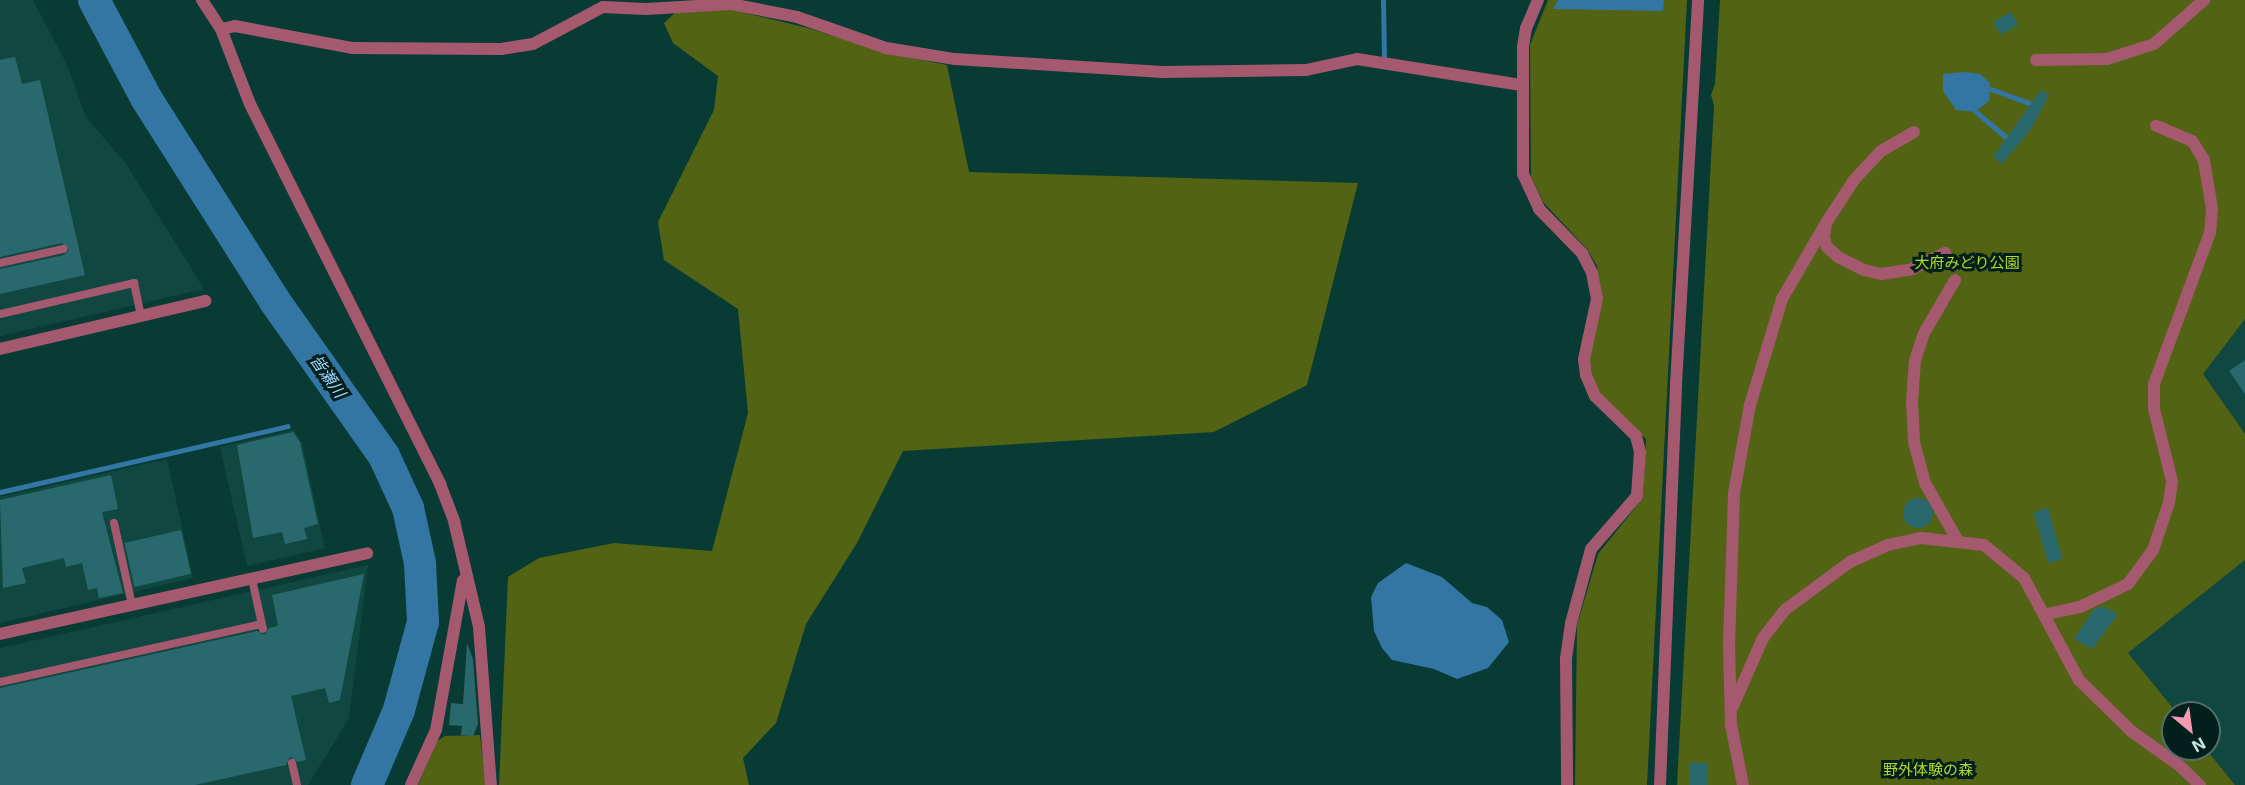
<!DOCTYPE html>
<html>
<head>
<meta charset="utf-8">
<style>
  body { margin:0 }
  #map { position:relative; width:2245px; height:785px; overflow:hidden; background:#083b34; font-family:Inter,"Noto Sans JP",sans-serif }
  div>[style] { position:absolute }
  .built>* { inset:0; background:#104841 }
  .green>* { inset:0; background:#526414 }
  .water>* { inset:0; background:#3375a3 }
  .stream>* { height:5px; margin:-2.5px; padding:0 2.5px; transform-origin:2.5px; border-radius:2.5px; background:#3375a3 }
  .river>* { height:32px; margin:-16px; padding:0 16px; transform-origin:16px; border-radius:16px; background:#3375a3 }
  .building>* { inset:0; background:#29696e; transform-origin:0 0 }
  .round { border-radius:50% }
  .service>* { height:8px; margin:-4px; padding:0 4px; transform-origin:4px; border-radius:4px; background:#a4596f }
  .pedestrian>* { height:12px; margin:-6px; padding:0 6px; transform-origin:6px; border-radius:6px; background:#a4596f }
  .minor>* { height:12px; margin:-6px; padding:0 6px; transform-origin:6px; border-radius:6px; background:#a4596f }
  .tertiary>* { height:12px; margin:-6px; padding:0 6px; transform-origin:6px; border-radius:6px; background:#a4596f }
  span { translate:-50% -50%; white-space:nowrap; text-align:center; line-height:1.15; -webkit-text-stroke:6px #031f1b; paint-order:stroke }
  .park-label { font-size:15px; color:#b4db25 }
  .water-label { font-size:16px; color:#a2d5fd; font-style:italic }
  .north { position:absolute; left:2161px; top:701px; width:60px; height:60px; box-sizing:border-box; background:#031f1b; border:2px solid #4f706a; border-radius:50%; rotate:151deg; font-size:16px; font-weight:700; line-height:24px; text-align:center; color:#c1e9e1 }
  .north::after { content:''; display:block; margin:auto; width:21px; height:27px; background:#f19ab2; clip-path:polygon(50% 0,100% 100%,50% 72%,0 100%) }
</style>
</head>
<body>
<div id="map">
  <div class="built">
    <div style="clip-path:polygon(0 0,33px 0,66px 63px,86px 117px,126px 164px,204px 289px,0 336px)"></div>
    <div style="clip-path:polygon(2245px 319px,2245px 434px,2202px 374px)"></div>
    <div style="clip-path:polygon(294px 430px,302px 443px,325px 548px,247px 566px,220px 447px)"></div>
    <div style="clip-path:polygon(167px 459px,193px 578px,0 623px,0 497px)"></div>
    <div style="clip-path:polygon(2245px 560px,2245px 785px,2235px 785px,2206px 749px,2209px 749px,2209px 713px,2177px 713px,2128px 653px)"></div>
    <div style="clip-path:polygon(368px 565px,349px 718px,308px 785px,0 785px,0 648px)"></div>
  </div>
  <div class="green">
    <div style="clip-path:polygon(1548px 0,1687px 0,1647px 785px,1575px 785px,1577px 625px,1598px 554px,1643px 498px,1646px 439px,1597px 391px,1588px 357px,1602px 298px,1597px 266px,1587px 249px,1543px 202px,1531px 177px,1530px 45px)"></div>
    <div style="clip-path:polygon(1720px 0,2245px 0,2245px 319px,2203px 374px,2245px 434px,2245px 560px,2128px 653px,2177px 713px,2173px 713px,2173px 749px,2206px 749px,2235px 785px,1677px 785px,1714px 105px,1711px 95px,1715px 84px)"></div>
    <div style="clip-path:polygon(678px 10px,733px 10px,808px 28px,887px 53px,947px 65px,969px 172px,1358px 183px,1307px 385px,1214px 432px,903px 451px,857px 543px,806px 624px,776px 723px,743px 758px,749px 785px,499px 785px,508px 577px,539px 558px,614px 543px,712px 551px,748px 413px,738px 309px,664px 260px,658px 222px,714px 110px,718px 76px,673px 43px,664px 23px)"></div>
    <div style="clip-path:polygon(480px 735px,486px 785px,418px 785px,437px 741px,445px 736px)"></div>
  </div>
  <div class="water">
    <div style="clip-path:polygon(1558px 0,1664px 0,1663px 11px,1553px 9px)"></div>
    <div style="clip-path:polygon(1965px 72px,1980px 74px,1990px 83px,1989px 101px,1975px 112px,1956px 110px,1943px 91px,1943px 74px)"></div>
    <div style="clip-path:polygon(1406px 563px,1442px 577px,1472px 603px,1487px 607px,1502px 620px,1509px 642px,1488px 668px,1457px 679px,1434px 669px,1392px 660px,1382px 648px,1374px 631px,1371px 597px,1378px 583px)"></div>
  </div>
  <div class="stream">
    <div style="left:1383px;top:0;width:57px;rotate:89deg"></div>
    <div style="left:1991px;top:89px;width:40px;rotate:20.2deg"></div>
    <div style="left:1976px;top:112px;width:40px;rotate:40deg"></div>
    <div style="left:0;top:492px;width:295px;rotate:-12.9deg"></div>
  </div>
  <div class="river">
    <div style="left:94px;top:0;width:111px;rotate:62deg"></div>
    <div style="left:146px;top:98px;width:239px;rotate:57.6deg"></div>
    <div style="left:274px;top:300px;width:191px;rotate:54.8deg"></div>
    <div style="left:384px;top:456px;width:57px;rotate:65.2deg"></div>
    <div style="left:408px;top:508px;width:56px;rotate:77.7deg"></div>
    <div style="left:420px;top:563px;width:59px;rotate:87.1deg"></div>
    <div style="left:423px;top:622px;width:91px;rotate:105.3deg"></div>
    <div style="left:399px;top:710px;width:82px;rotate:113.1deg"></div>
  </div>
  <div class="building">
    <div style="left:2011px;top:12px;width:15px;height:20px;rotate:62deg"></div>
    <div style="clip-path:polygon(15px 57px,22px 84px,40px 80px,85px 275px,0 294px,0 269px,64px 255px,69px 250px,62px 243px,0 257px,0 60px)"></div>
    <div style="clip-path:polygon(2041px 90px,2049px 95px,2031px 129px,2002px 164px,1993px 157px)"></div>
    <div style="clip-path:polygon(2245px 360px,2245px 394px,2229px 371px)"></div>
    <div style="clip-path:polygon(293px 432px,300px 442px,318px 524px,304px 528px,307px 539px,285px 544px,282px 532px,253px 538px,237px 445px)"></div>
    <div style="clip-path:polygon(111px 475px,118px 509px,102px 512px,123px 593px,99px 598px,97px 588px,88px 590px,82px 563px,66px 567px,64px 558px,22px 568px,26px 583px,3px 588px,0 500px)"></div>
    <div class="round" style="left:1903px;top:498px;width:30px;height:30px"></div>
    <div style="left:2048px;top:508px;width:53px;height:15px;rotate:74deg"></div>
    <div style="left:181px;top:530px;width:45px;height:58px;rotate:77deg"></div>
    <div style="clip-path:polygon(364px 574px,340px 700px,329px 703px,325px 688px,291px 696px,306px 760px,298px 762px,290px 757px,286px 765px,195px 785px,0 785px,0 688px,257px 631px,265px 635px,269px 628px,278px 626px,272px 595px)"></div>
    <div style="clip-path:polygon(2102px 606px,2118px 614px,2092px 649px,2074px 639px,2093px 610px)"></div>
    <div style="clip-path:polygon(467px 643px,473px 659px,478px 724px,473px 736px,461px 735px,462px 726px,449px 725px,451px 703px,463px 704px)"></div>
    <div style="left:1689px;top:763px;width:18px;height:22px"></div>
  </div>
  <div class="service">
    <div style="left:0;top:263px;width:65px;rotate:-12.5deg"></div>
    <div style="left:0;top:314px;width:138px;rotate:-13deg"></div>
    <div style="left:134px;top:283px;width:34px;rotate:78deg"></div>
    <div style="left:114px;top:523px;width:84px;rotate:77.6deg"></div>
    <div style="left:252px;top:579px;width:51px;rotate:77.6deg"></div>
    <div style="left:0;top:682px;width:268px;rotate:-12.5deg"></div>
    <div style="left:292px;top:763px;width:23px;rotate:77deg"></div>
  </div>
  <div class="pedestrian">
    <div style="left:2036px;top:60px;width:71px;rotate:-0.8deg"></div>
    <div style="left:2107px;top:59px;width:49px;rotate:-17.7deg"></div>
    <div style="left:2154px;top:44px;width:67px;rotate:-41.3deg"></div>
    <div style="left:1914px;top:132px;width:38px;rotate:150deg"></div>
    <div style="left:1881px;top:151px;width:40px;rotate:133deg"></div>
    <div style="left:1854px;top:180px;width:51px;rotate:123.1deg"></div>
    <div style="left:1826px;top:223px;width:15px;rotate:98deg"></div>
    <div style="left:1824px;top:238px;width:9px;rotate:72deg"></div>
    <div style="left:1827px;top:247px;width:15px;rotate:42deg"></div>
    <div style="left:1838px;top:257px;width:29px;rotate:27deg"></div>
    <div style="left:1864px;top:270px;width:18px;rotate:13deg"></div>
    <div style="left:1882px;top:274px;width:30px;rotate:-9deg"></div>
    <div style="left:1912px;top:269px;width:37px;rotate:-26deg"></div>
    <div style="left:1955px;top:280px;width:61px;rotate:120.3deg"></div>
    <div style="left:1924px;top:333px;width:28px;rotate:108deg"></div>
    <div style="left:1915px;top:360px;width:42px;rotate:94.1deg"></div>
    <div style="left:1912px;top:402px;width:40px;rotate:87.1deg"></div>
    <div style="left:1914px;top:442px;width:42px;rotate:75deg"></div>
    <div style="left:1925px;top:483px;width:67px;rotate:60.4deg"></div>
    <div style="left:2047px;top:614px;width:34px;rotate:-12deg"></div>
    <div style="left:2080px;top:607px;width:53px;rotate:-25.6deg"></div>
    <div style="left:2128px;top:584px;width:42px;rotate:-53.7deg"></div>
    <div style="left:2153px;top:550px;width:50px;rotate:-71.2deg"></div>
    <div style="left:2169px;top:503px;width:22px;rotate:-82deg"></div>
    <div style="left:2172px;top:481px;width:74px;rotate:-104deg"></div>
    <div style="left:2154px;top:409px;width:25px;rotate:-90deg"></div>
    <div style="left:2154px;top:384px;width:161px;rotate:-69.7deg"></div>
    <div style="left:2210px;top:233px;width:24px;rotate:-85deg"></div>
    <div style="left:2212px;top:209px;width:50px;rotate:-99.3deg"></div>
    <div style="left:2204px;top:160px;width:22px;rotate:-122deg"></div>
    <div style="left:2192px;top:141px;width:39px;rotate:-157deg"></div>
    <div style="left:1733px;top:706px;width:74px;rotate:-66.2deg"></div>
    <div style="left:1763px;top:638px;width:37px;rotate:-52deg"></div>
    <div style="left:1786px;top:609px;width:79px;rotate:-36.3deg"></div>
    <div style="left:1850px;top:562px;width:42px;rotate:-24.1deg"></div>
    <div style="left:1888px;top:545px;width:34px;rotate:-12deg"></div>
    <div style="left:1921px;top:538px;width:63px;rotate:6.3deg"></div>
    <div style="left:1984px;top:545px;width:52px;rotate:39.5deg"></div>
    <div style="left:2024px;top:578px;width:116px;rotate:61.7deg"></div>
    <div style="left:2079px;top:680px;width:73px;rotate:44.4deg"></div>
    <div style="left:2131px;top:731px;width:60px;rotate:35.5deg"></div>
    <div style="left:2180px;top:766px;width:28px;rotate:44deg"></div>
    <div style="left:1743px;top:785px;width:61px;rotate:-101.3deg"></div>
    <div style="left:1731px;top:725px;width:80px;rotate:-91.4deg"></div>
    <div style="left:1729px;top:645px;width:152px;rotate:-88.1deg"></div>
    <div style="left:1734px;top:493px;width:89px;rotate:-79.7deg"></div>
    <div style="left:1750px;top:405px;width:111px;rotate:-73.2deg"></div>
    <div style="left:1782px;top:299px;width:88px;rotate:-59.9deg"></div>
  </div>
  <div class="minor">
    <div style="left:202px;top:0;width:35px;rotate:57deg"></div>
    <div style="left:221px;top:29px;width:80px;rotate:68.9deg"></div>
    <div style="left:250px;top:104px;width:425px;rotate:63.4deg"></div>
    <div style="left:440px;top:484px;width:40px;rotate:69deg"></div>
    <div style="left:454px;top:521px;width:109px;rotate:76.7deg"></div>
    <div style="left:479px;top:627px;width:158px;rotate:85.7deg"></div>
    <div style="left:1538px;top:0;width:30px;rotate:113deg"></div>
    <div style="left:1526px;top:28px;width:20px;rotate:99deg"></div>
    <div style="left:1523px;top:48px;width:126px;rotate:90deg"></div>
    <div style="left:1523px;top:174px;width:38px;rotate:65deg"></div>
    <div style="left:1539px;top:209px;width:62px;rotate:45.7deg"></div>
    <div style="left:1582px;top:253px;width:22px;rotate:63deg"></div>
    <div style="left:1592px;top:273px;width:26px;rotate:79deg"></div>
    <div style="left:1597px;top:299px;width:61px;rotate:102.2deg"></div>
    <div style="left:1584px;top:359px;width:16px;rotate:83deg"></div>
    <div style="left:1586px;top:375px;width:23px;rotate:67deg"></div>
    <div style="left:1595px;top:396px;width:57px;rotate:44.3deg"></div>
    <div style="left:1636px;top:436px;width:16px;rotate:76deg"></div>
    <div style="left:1640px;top:452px;width:44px;rotate:93.9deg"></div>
    <div style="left:1637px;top:496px;width:70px;rotate:131deg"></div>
    <div style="left:1591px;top:549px;width:77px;rotate:105.1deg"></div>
    <div style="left:1571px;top:623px;width:35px;rotate:98deg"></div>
    <div style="left:1566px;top:658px;width:127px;rotate:89.5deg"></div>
    <div style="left:221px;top:29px;width:14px;rotate:-12deg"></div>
    <div style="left:235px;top:26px;width:120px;rotate:10.6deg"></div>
    <div style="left:353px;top:48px;width:148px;rotate:0.4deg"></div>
    <div style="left:501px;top:49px;width:32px;rotate:-9deg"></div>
    <div style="left:533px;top:44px;width:79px;rotate:-27.9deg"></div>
    <div style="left:603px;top:7px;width:43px;rotate:2.7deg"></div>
    <div style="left:646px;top:9px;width:85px;rotate:-3.4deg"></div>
    <div style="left:731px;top:4px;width:67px;rotate:11.1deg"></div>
    <div style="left:797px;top:17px;width:94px;rotate:19.2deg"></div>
    <div style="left:886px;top:48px;width:70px;rotate:9.1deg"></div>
    <div style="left:955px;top:59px;width:208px;rotate:3.6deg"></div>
    <div style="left:1163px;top:72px;width:143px;rotate:-0.8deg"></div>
    <div style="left:1306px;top:70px;width:52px;rotate:-12.2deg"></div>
    <div style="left:1357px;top:59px;width:166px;rotate:9deg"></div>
    <div style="left:0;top:349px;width:211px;rotate:-13.2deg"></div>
    <div style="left:0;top:634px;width:376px;rotate:-12.4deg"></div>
    <div style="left:411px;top:785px;width:60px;rotate:-65.6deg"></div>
    <div style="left:436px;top:730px;width:152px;rotate:-79.8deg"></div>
  </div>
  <div class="tertiary">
    <div style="left:1660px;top:785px;width:401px;rotate:-87.7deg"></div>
    <div style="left:1676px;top:384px;width:385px;rotate:-86.7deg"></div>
  </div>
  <div class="park-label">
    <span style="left:1967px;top:263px">大府みどり公園</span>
    <span style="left:1928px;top:770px">野外体験の森</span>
  </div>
  <div class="water-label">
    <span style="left:328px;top:376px;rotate:55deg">皆瀬川</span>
  </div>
  <div class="north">N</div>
</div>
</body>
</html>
